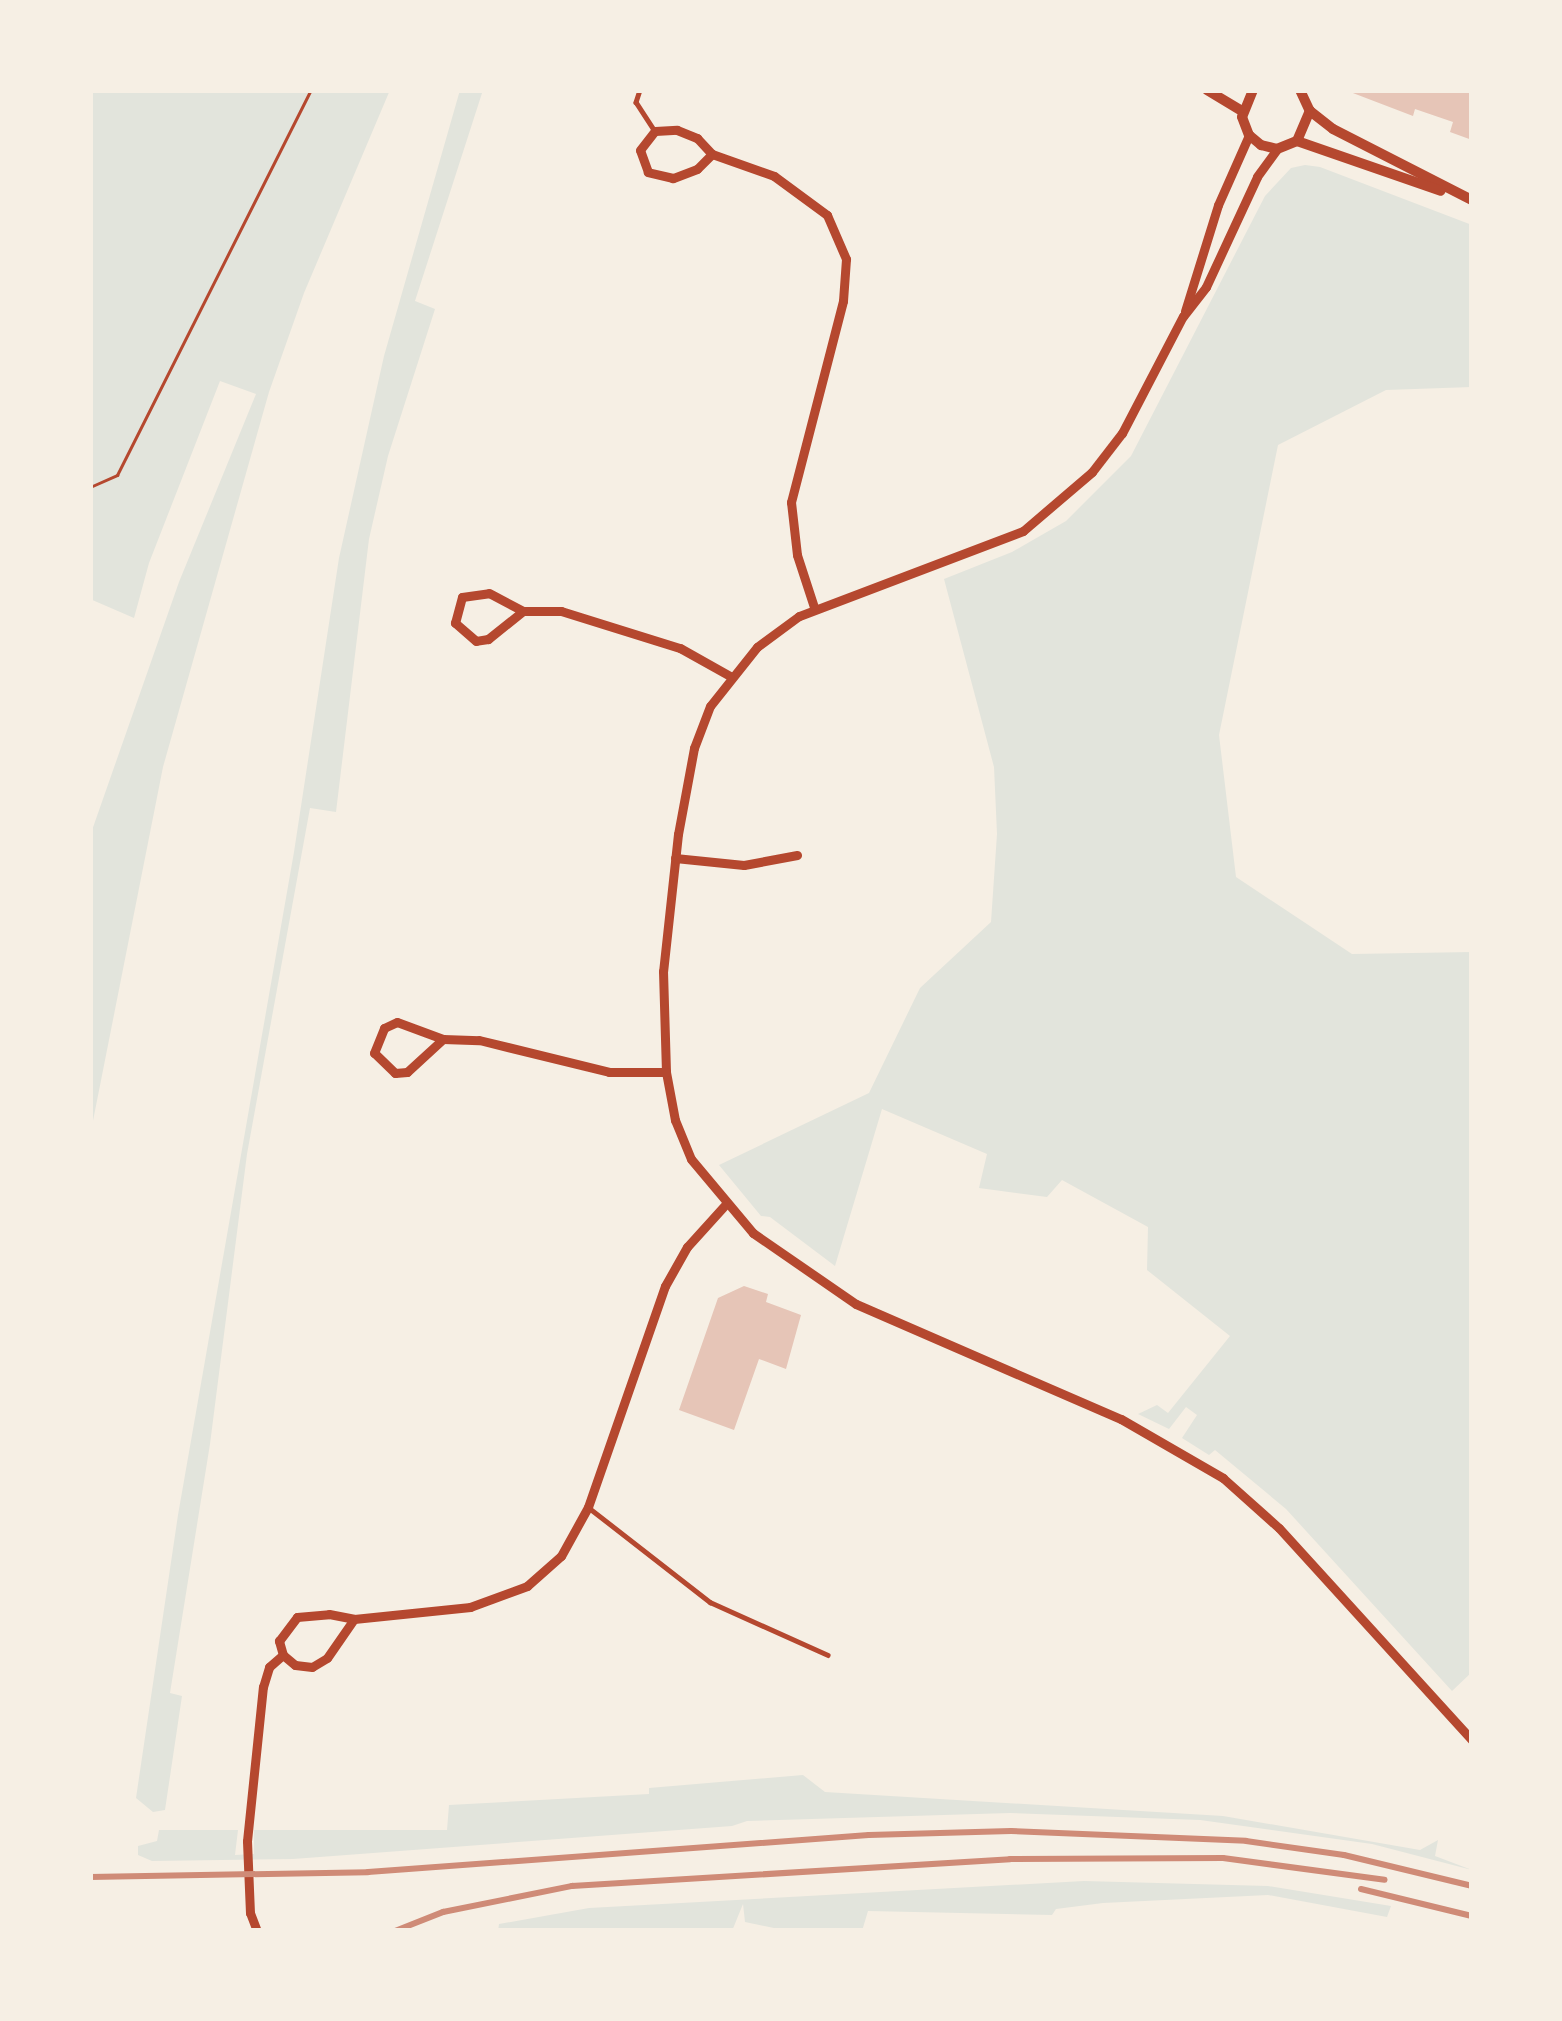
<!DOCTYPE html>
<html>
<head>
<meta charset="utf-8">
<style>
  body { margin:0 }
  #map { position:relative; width:1562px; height:2021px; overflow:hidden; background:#f6efe4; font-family:"Fira Sans Condensed",sans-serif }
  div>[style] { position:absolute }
  .green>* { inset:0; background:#e2e4dc }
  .building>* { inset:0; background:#e6c5b7 }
  .path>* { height:3px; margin:-1.5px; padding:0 1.5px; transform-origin:1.5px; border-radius:1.5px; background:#b5482f }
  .service>* { height:4.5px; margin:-2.25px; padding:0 2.25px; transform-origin:2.25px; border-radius:2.25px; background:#b5482f }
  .minor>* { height:9px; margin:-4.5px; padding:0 4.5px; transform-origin:4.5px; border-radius:4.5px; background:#b5482f }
  .tertiary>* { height:10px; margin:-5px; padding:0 5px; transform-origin:5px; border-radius:5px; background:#b5482f }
  .rail>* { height:6px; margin:-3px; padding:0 3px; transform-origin:3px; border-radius:3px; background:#cf8b77 }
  span { translate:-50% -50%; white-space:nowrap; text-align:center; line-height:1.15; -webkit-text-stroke:12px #f6efe4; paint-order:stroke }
  .frame { position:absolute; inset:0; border:93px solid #f6efe4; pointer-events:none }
</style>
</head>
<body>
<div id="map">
  <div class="green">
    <div style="clip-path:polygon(90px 90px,390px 90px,304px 293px,269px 392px,163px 767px,90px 1136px,90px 836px,179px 582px,256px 394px,220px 381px,149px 563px,134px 618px,90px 599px)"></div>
    <div style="clip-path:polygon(460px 90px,483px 90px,415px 301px,435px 309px,388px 456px,369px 539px,336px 812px,310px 808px,247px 1154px,210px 1444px,170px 1693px,182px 1696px,165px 1810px,153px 1812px,136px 1798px,178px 1515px,294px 852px,339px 558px,384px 356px)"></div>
    <div style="clip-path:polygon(1305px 165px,1320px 167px,1472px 225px,1472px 387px,1386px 390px,1278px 445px,1219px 735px,1236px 877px,1352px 954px,1472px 952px,1472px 1672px,1452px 1691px,1286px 1509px,1215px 1450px,1209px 1455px,1182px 1438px,1197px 1415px,1186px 1407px,1169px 1429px,1138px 1414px,1157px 1405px,1168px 1413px,1230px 1336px,1147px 1270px,1148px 1227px,1062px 1180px,1047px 1197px,979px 1188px,987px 1154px,882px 1109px,835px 1266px,770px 1217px,761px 1216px,719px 1165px,869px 1093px,920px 988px,991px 922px,997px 834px,994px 767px,944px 579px,1012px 552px,1066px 521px,1131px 456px,1265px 196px,1291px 168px)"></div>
    <div style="clip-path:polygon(803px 1775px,825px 1792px,1223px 1816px,1420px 1850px,1438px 1840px,1435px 1856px,1472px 1870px,1372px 1844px,1200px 1820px,1010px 1813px,747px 1821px,732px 1826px,293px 1859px,152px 1861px,138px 1855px,138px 1846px,157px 1841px,159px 1830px,238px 1830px,235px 1855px,254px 1854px,254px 1830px,447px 1830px,449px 1805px,649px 1794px,649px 1788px)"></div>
    <div style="clip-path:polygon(1084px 1881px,1268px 1886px,1391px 1906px,1387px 1917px,1268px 1895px,1103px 1903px,1056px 1909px,1052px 1915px,868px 1911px,862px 1931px,788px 1931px,745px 1922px,743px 1904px,732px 1931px,498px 1931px,499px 1924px,589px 1908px)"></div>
  </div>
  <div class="building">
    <div style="clip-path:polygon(1345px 90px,1472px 90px,1472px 140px,1450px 132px,1453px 122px,1415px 109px,1413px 116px)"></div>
    <div style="clip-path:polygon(744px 1286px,768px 1294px,766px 1302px,801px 1315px,786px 1369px,759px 1359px,734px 1430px,679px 1410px,718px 1298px)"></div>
  </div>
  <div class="path">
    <div style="left:90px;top:487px;width:30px;rotate:-24deg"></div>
    <div style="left:117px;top:475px;width:431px;rotate:-63.3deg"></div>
  </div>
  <div class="service">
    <div style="left:640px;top:90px;width:13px;rotate:108deg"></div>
    <div style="left:636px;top:102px;width:35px;rotate:57deg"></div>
    <div style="left:588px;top:1507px;width:155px;rotate:37.9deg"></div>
    <div style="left:710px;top:1602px;width:129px;rotate:24.2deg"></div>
  </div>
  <div class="minor">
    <div style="left:1277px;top:149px;width:34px;rotate:126deg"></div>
    <div style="left:1257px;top:177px;width:121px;rotate:114.9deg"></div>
    <div style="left:1206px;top:287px;width:37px;rotate:128deg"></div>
    <div style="left:1183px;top:316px;width:132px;rotate:117.5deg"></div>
    <div style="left:1122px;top:433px;width:49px;rotate:127.6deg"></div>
    <div style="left:1092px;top:472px;width:91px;rotate:139.5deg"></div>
    <div style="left:1023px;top:531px;width:240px;rotate:159.2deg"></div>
    <div style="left:799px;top:616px;width:52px;rotate:143.6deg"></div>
    <div style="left:757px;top:647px;width:75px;rotate:128.5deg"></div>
    <div style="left:710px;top:706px;width:45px;rotate:110.9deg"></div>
    <div style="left:694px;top:748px;width:87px;rotate:100.5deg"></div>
    <div style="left:678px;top:834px;width:138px;rotate:96.2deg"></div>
    <div style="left:663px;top:971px;width:101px;rotate:88.3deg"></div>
    <div style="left:666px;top:1072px;width:49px;rotate:79.4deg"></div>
    <div style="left:675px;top:1120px;width:42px;rotate:67.7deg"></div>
    <div style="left:691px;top:1159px;width:97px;rotate:50deg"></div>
    <div style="left:753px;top:1233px;width:125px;rotate:34.6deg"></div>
    <div style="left:856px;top:1304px;width:289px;rotate:23.5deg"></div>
    <div style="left:1121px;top:1419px;width:118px;rotate:30deg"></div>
    <div style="left:1223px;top:1478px;width:75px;rotate:41.8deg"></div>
    <div style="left:1279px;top:1528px;width:287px;rotate:47.7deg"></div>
    <div style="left:712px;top:154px;width:21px;rotate:135deg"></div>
    <div style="left:697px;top:169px;width:26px;rotate:159deg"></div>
    <div style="left:673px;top:178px;width:26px;rotate:-167deg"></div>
    <div style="left:648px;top:172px;width:23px;rotate:-110deg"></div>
    <div style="left:640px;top:150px;width:24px;rotate:-52deg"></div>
    <div style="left:655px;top:131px;width:22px;rotate:-3deg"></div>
    <div style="left:677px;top:130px;width:22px;rotate:22deg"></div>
    <div style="left:697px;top:138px;width:22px;rotate:47deg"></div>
    <div style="left:712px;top:154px;width:66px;rotate:19.5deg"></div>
    <div style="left:774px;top:176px;width:66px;rotate:36.3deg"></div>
    <div style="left:827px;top:215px;width:48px;rotate:66.6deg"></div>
    <div style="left:846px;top:259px;width:42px;rotate:94.1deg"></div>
    <div style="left:843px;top:301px;width:208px;rotate:104.5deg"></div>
    <div style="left:791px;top:502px;width:53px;rotate:83.5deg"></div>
    <div style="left:797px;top:555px;width:55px;rotate:71.9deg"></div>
    <div style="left:1185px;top:311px;width:111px;rotate:-72.7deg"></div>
    <div style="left:1218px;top:205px;width:77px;rotate:-66.1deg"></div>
    <div style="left:523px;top:611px;width:45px;rotate:141.3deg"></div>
    <div style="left:488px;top:639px;width:12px;rotate:171deg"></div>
    <div style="left:476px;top:641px;width:28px;rotate:-139deg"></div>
    <div style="left:455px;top:623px;width:27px;rotate:-75deg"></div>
    <div style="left:462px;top:597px;width:27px;rotate:-8deg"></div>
    <div style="left:489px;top:593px;width:38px;rotate:28deg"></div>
    <div style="left:523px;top:611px;width:38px"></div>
    <div style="left:561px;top:611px;width:125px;rotate:17.3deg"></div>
    <div style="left:680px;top:648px;width:57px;rotate:29.2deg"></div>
    <div style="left:675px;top:858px;width:69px;rotate:5.8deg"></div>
    <div style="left:744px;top:865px;width:54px;rotate:-10.7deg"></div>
    <div style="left:443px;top:1039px;width:49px;rotate:137.5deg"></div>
    <div style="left:407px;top:1072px;width:12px;rotate:175deg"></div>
    <div style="left:395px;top:1073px;width:29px;rotate:-136deg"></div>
    <div style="left:374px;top:1053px;width:27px;rotate:-68deg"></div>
    <div style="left:384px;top:1028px;width:14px;rotate:-25deg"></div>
    <div style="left:397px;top:1022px;width:49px;rotate:20.3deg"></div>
    <div style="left:443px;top:1039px;width:36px;rotate:2deg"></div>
    <div style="left:479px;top:1040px;width:134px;rotate:13.8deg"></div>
    <div style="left:609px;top:1072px;width:57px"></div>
    <div style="left:354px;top:1619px;width:47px;rotate:124.7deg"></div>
    <div style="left:327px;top:1658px;width:17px;rotate:149deg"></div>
    <div style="left:312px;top:1667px;width:17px;rotate:-173deg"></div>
    <div style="left:295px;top:1665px;width:16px;rotate:-140deg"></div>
    <div style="left:283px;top:1655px;width:15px;rotate:-106deg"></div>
    <div style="left:279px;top:1641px;width:30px;rotate:-53deg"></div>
    <div style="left:297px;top:1617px;width:32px;rotate:-5deg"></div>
    <div style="left:329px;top:1614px;width:25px;rotate:11deg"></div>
    <div style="left:354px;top:1619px;width:117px;rotate:-5.9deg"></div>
    <div style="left:470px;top:1607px;width:61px;rotate:-20.2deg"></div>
    <div style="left:527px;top:1586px;width:45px;rotate:-41.4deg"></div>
    <div style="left:561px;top:1556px;width:56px;rotate:-61.1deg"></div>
    <div style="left:588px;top:1507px;width:234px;rotate:-70.8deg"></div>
    <div style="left:665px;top:1286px;width:45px;rotate:-60.6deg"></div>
    <div style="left:687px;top:1247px;width:57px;rotate:-47.9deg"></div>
    <div style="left:257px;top:1931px;width:19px;rotate:-111deg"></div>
    <div style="left:250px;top:1913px;width:72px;rotate:-92.4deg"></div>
    <div style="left:247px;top:1841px;width:155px;rotate:-84.1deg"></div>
    <div style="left:263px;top:1687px;width:21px;rotate:-73deg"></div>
    <div style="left:269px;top:1667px;width:18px;rotate:-41deg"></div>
  </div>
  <div class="tertiary">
    <div style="left:1207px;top:90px;width:41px;rotate:31deg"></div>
    <div style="left:1253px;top:90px;width:29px;rotate:112deg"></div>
    <div style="left:1242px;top:117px;width:19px;rotate:69deg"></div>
    <div style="left:1249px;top:135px;width:16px;rotate:40deg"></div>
    <div style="left:1261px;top:145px;width:16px;rotate:14deg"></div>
    <div style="left:1277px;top:149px;width:22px;rotate:-22deg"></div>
    <div style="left:1297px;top:141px;width:33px;rotate:-67deg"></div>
    <div style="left:1300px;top:90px;width:23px;rotate:65deg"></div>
    <div style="left:1310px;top:111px;width:29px;rotate:38deg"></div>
    <div style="left:1333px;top:129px;width:156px;rotate:27.1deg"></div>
    <div style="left:1297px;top:141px;width:152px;rotate:19.1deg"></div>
  </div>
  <div class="rail">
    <div style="left:90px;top:1877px;width:278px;rotate:-1deg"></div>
    <div style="left:368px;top:1872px;width:502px;rotate:-4.22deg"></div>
    <div style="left:869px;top:1835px;width:142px;rotate:-1.6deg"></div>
    <div style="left:1011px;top:1831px;width:235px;rotate:2.4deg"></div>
    <div style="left:1246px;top:1841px;width:99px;rotate:8.1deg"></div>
    <div style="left:1344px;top:1855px;width:132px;rotate:13.6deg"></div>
    <div style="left:1361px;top:1889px;width:114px;rotate:13.7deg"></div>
    <div style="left:395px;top:1931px;width:52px;rotate:-21.6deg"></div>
    <div style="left:443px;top:1912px;width:132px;rotate:-11.4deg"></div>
    <div style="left:572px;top:1886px;width:439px;rotate:-3.5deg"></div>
    <div style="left:1010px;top:1859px;width:213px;rotate:-0.3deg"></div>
    <div style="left:1223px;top:1858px;width:163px;rotate:7.7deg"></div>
  </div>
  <div class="frame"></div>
</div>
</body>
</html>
